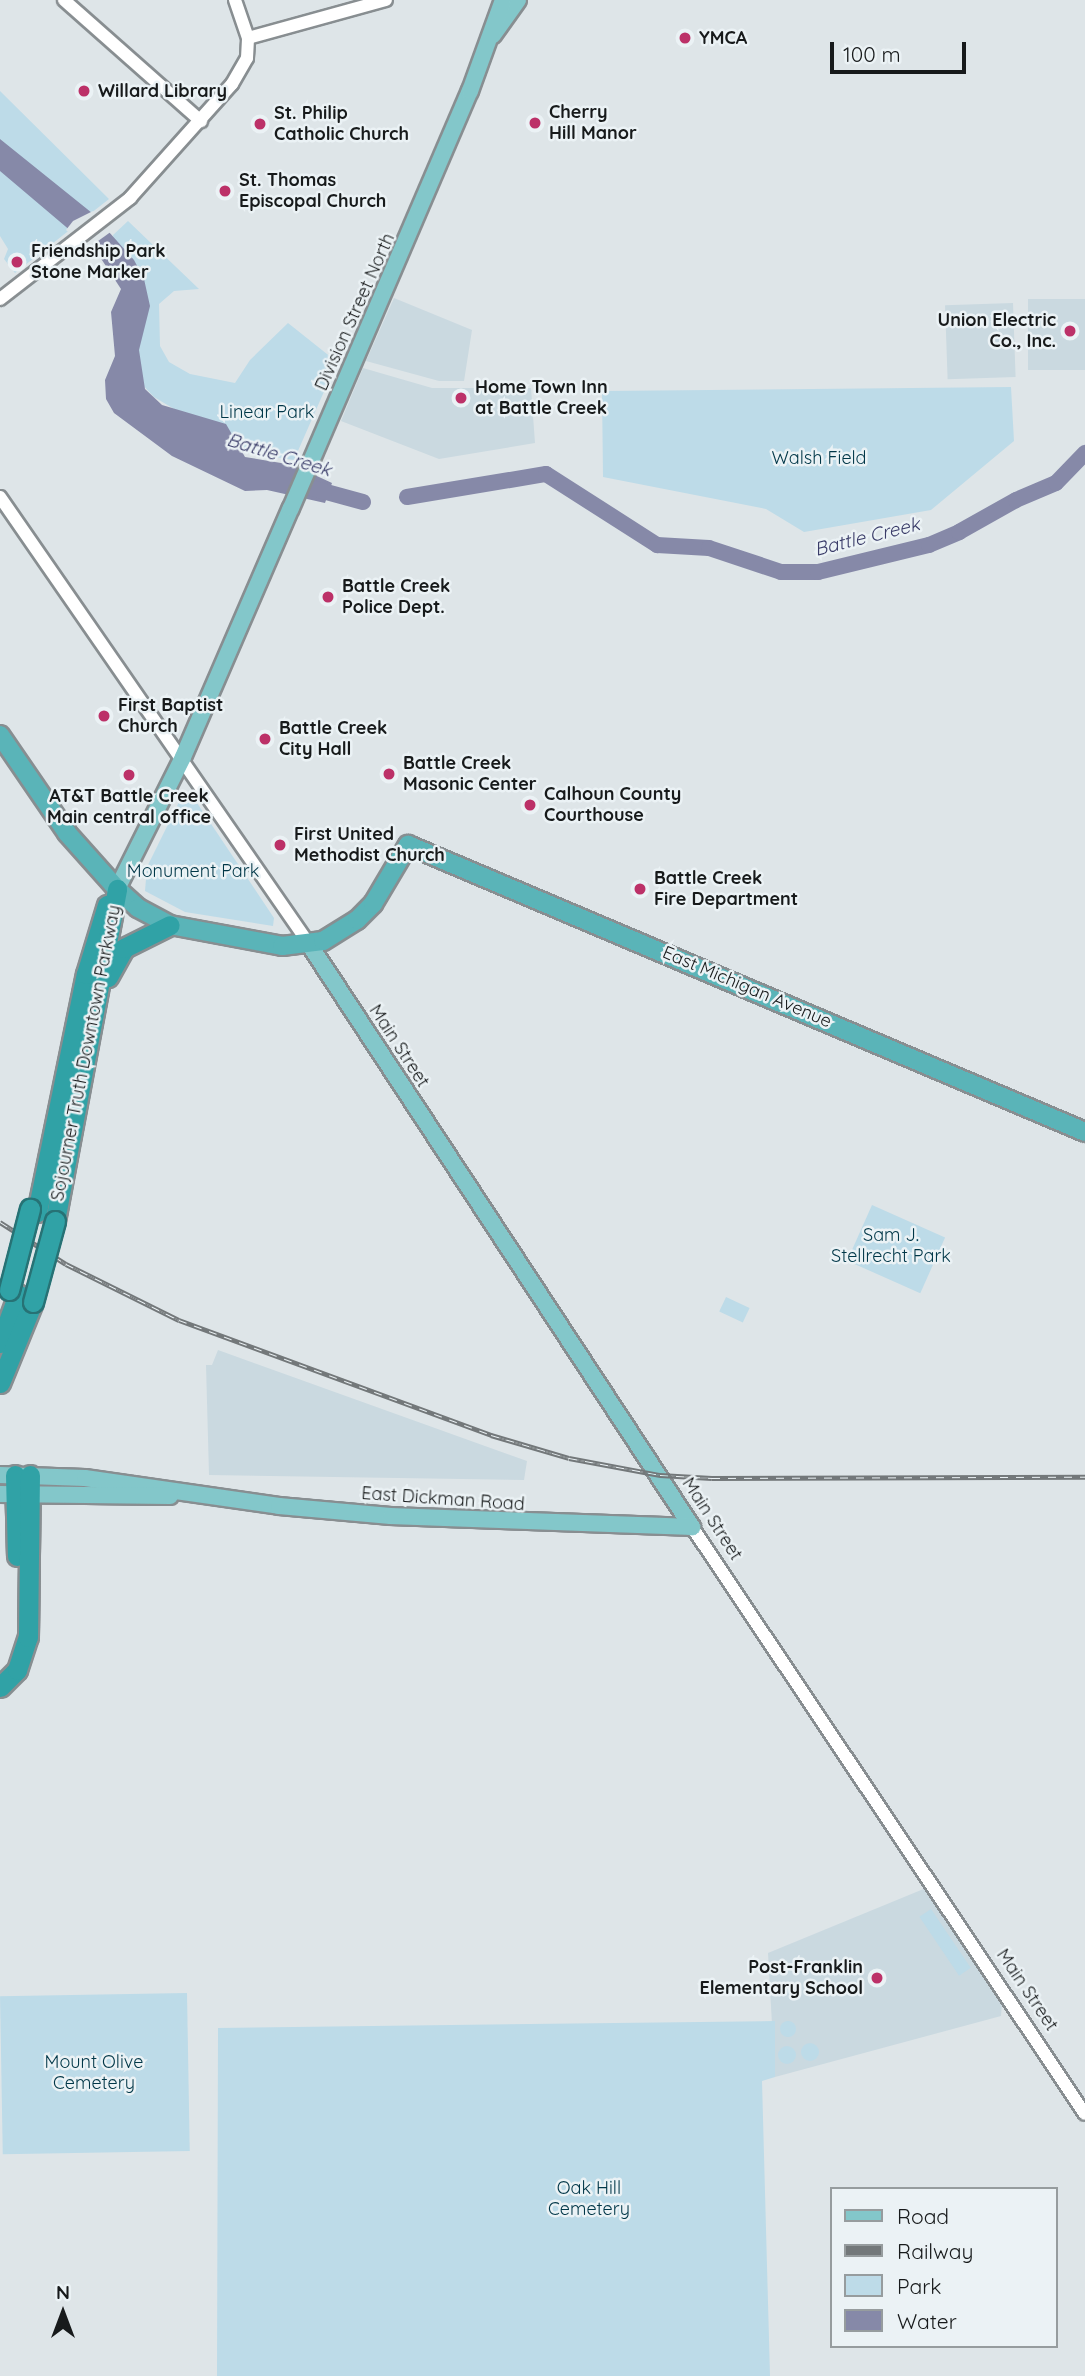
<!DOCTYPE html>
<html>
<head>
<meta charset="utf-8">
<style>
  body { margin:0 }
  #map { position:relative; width:1085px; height:2376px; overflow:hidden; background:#dee5e8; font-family:Quicksand,sans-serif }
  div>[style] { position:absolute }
  .built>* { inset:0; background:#cad9e0; transform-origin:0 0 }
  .green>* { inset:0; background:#bddbe8; transform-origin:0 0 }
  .round { border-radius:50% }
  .water>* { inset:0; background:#8689a8 }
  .pier>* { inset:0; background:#dee5e8 }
  .river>* { height:16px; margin:-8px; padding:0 8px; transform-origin:8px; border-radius:8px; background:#8689a8 }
  .roads { filter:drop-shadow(2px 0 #888e91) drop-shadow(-2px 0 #888e91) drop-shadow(0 2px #888e91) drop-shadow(0 -2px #888e91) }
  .tertiary>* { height:12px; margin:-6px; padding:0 6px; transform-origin:6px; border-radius:6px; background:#fff }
  .primary>* { height:16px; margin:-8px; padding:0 8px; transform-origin:8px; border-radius:8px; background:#83c7ca }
  .trunk>* { height:18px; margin:-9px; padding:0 9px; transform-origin:9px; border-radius:9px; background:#5ab4b8 }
  .motorway>* { height:19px; margin:-9.5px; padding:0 9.5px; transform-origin:9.5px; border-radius:9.5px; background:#30a2a6 }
  .rail>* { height:5px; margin-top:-2.5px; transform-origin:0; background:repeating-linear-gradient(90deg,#ebf2f5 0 8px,#73787a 0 16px); box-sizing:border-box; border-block:2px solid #73787a }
  .bridges { filter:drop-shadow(2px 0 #277275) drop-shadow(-2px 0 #277275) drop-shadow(0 2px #277275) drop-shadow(0 -2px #277275) }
  .motorway-bridge>* { height:19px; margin:-9.5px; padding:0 9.5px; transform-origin:9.5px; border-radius:9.5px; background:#30a2a6 }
  .dots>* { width:19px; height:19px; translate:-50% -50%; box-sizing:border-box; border:4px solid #ebf2f5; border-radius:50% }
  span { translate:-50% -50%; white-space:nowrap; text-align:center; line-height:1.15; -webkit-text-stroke:5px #ebf2f5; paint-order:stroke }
  .poi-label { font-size:18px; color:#171a1b; font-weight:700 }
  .left { translate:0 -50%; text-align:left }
  .right { translate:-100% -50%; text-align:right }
  .street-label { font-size:18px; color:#171a1b }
  .park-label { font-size:18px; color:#003748 }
  .water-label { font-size:19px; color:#393b68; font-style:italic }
  .legend { position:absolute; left:830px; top:2187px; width:228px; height:161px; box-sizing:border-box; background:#ebf2f5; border:2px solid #969c9e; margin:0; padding:9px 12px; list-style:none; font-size:21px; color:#171a1b }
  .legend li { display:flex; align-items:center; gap:14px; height:35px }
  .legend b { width:35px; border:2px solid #969c9e }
  .north { position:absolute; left:28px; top:2278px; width:70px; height:70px; -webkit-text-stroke:5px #ebf2f5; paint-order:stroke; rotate:0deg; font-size:19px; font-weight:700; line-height:28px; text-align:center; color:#171a1b }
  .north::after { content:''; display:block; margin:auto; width:24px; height:32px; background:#171a1b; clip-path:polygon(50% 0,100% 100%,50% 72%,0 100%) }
  .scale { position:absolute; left:830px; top:42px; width:136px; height:32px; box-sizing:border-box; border:4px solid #171a1b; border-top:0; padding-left:9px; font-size:21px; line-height:24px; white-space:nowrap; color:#171a1b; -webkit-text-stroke:5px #ebf2f5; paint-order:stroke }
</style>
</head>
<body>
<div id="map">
  <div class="built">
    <div style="clip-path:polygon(394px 298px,472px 330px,464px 381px,439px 381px,366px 361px)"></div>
    <div style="left:1085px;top:299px;width:71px;height:57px;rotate:90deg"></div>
    <div style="left:1013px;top:303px;width:74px;height:68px;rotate:88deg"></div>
    <div style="clip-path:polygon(363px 368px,432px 388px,531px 388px,535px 443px,439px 459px,341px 421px)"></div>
    <div style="clip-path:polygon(218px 1350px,527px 1461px,524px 1480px,209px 1475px,206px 1365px,212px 1365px)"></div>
    <div style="clip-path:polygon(926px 1888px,1002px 2003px,1001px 2016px,775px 2077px,768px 1953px)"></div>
  </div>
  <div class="green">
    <div style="clip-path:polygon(0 91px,109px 199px,15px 273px,4px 259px,8px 249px,0 236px)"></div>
    <div style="clip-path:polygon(128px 221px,199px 289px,174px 291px,159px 304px,160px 346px,169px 362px,190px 374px,235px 383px,250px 360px,288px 323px,337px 362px,294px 460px,248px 453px,154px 397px,136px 378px,113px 235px)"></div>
    <div style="clip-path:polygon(1011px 387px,1014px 441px,931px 510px,804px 532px,766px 509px,603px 477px,602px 391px)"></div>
    <div style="clip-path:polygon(189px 791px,274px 918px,273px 926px,185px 912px,145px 891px,147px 867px,183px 794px)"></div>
    <div style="left:872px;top:1205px;width:80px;height:61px;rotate:24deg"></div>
    <div style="left:726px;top:1297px;width:26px;height:16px;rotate:25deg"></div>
    <div style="left:931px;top:1909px;width:71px;height:14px;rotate:56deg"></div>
    <div style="left:187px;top:1993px;width:158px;height:187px;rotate:89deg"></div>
    <div class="round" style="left:780px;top:2021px;width:16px;height:16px"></div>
    <div style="clip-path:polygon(775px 2021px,775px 2077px,762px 2081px,770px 2376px,217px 2376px,218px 2028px)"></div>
    <div class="round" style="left:801px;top:2043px;width:18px;height:18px"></div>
    <div class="round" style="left:778px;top:2046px;width:18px;height:18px"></div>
  </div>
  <div class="water">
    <div style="clip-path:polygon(0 139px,92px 213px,134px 260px,144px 279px,150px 306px,139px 350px,145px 389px,162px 405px,226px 424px,245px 457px,293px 465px,332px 483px,325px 503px,267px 490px,245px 491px,172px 456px,114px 413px,106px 399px,105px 380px,115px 356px,111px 312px,121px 289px,98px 254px,0 171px)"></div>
  </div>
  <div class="pier">
    <div style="clip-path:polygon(93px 211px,112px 231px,87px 249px,66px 230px,73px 221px)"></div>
  </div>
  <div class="river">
    <div style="left:308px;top:487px;width:57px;rotate:15.3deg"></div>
    <div style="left:407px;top:497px;width:141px;rotate:-9.4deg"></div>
    <div style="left:546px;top:474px;width:132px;rotate:32.6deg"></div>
    <div style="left:657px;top:545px;width:52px;rotate:3.3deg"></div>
    <div style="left:709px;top:548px;width:76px;rotate:18.4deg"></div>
    <div style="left:781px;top:572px;width:37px"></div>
    <div style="left:818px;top:572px;width:114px;rotate:-13.7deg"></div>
    <div style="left:929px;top:545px;width:33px;rotate:-23deg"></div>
    <div style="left:959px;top:532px;width:65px;rotate:-29.3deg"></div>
    <div style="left:1016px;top:500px;width:43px;rotate:-23deg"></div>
    <div style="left:1056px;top:483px;width:42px;rotate:-46deg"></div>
  </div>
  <div class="roads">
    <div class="tertiary">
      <div style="left:64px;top:0;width:183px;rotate:41.5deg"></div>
      <div style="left:248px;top:38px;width:143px;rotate:-15.4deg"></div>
      <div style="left:0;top:299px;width:165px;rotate:-37.8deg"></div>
      <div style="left:130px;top:198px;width:153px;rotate:-48.2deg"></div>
      <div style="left:232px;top:84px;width:30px;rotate:-60deg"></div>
      <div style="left:247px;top:58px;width:20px;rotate:-87deg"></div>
      <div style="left:248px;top:38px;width:40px;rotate:-108.9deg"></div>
      <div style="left:0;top:497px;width:543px;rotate:55.34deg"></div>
      <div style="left:692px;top:1527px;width:706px;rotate:56.2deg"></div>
    </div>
    <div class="primary">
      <div style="left:493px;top:35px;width:43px;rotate:-54.5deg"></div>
      <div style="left:117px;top:889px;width:148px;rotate:-63.4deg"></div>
      <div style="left:183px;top:757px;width:271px;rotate:-66.6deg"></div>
      <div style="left:291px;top:508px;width:454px;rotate:-66.8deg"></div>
      <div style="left:470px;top:91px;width:97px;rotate:-70.1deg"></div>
      <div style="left:309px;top:944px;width:698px;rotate:56.7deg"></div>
      <div style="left:0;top:1475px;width:85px;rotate:2deg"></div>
      <div style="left:85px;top:1478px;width:196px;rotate:8.2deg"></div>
      <div style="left:279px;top:1506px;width:112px;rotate:5.1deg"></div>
      <div style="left:391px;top:1516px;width:301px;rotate:2.1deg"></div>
      <div style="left:0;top:1494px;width:170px;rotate:0.7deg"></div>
    </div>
    <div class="trunk">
      <div style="left:0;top:735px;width:119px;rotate:55.6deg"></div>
      <div style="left:67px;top:833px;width:75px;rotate:48.2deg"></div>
      <div style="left:117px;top:889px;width:28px;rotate:42deg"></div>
      <div style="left:138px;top:908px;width:36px;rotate:28deg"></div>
      <div style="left:170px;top:925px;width:114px;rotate:10.6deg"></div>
      <div style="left:282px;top:946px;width:41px;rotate:-7deg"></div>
      <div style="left:323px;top:941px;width:40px;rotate:-32deg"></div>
      <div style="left:357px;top:920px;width:23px;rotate:-45deg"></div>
      <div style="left:373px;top:904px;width:69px;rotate:-59.3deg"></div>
      <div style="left:408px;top:845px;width:735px;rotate:22.97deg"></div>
    </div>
    <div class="motorway">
      <div style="left:108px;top:977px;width:33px;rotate:-61deg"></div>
      <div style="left:124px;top:948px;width:51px;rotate:-26.6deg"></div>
      <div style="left:37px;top:1212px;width:243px;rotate:-78.4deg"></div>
      <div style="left:86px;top:974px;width:72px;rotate:-73.1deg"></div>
      <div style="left:55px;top:1221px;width:338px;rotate:-79.4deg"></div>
      <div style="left:0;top:1343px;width:52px;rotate:-69.8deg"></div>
      <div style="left:0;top:1383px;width:87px;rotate:-67.8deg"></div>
      <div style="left:15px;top:1475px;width:81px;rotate:88.6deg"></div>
      <div style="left:0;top:1687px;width:24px;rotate:-45deg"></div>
      <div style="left:17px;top:1670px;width:35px;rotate:-72deg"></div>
      <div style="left:28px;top:1637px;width:162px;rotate:-89.3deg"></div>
    </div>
  </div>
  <div class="rail">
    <div style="left:0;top:1222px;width:78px;rotate:32.5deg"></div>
    <div style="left:66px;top:1264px;width:126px;rotate:26.4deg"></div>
    <div style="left:179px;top:1320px;width:333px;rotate:20.2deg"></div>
    <div style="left:491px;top:1435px;width:81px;rotate:16.4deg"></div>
    <div style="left:569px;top:1458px;width:93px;rotate:10.6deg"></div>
    <div style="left:660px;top:1475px;width:52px;rotate:3.3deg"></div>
    <div style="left:712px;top:1478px;width:373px;rotate:-0.2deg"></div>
  </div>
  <div class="bridges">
    <div class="motorway-bridge">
      <div style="left:9px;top:1290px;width:84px;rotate:-75.5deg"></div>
      <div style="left:33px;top:1302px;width:84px;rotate:-74.8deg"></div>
    </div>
  </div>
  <div class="dots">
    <div style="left:685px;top:38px;background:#bc3168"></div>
    <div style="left:84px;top:91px;background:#bc3168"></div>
    <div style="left:535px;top:123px;background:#bc3168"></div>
    <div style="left:260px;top:124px;background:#bc3168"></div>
    <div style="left:225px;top:191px;background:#bc3168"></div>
    <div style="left:17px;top:262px;background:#bc3168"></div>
    <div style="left:1070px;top:331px;background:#bc3168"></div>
    <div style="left:461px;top:398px;background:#bc3168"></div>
    <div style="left:328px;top:597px;background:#bc3168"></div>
    <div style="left:104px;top:716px;background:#bc3168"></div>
    <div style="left:265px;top:739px;background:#bc3168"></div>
    <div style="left:389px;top:774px;background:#bc3168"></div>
    <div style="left:129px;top:775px;background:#bc3168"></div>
    <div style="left:530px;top:805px;background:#bc3168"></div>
    <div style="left:280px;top:845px;background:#bc3168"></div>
    <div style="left:640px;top:889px;background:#bc3168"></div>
    <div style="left:877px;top:1978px;background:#bc3168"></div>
  </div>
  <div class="poi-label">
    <span class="left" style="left:699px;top:38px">YMCA</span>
    <span class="left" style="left:98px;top:91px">Willard Library</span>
    <span class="left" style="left:549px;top:123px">Cherry<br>Hill Manor</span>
    <span class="left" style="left:274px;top:124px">St. Philip<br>Catholic Church</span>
    <span class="left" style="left:239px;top:191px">St. Thomas<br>Episcopal Church</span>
    <span class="left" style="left:31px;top:262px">Friendship Park<br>Stone Marker</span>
    <span class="right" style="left:1056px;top:331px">Union Electric<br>Co., Inc.</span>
    <span class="left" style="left:475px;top:398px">Home Town Inn<br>at Battle Creek</span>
    <span class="left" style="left:342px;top:597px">Battle Creek<br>Police Dept.</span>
    <span class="left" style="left:118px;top:716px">First Baptist<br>Church</span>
    <span class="left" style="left:279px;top:739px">Battle Creek<br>City Hall</span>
    <span class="left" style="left:403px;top:774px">Battle Creek<br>Masonic Center</span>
    <span class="left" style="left:544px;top:805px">Calhoun County<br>Courthouse</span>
    <span style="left:129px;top:807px">AT&amp;T Battle Creek<br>Main central office</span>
    <span class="left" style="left:294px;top:845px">First United<br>Methodist Church</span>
    <span class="left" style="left:654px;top:889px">Battle Creek<br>Fire Department</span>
    <span class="right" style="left:863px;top:1978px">Post-Franklin<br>Elementary School</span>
  </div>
  <div class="street-label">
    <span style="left:355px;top:312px;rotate:-66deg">Division Street North</span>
    <span style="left:747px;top:987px;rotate:23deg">East Michigan Avenue</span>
    <span style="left:399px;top:1046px;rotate:57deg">Main Street</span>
    <span style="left:86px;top:1053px;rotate:-79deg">Sojourner Truth Downtown Parkway</span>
    <span style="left:443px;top:1499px;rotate:4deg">East Dickman Road</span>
    <span style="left:712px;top:1519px;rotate:57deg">Main Street</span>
    <span style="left:1027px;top:1990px;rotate:56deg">Main Street</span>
  </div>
  <div class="park-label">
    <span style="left:267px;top:412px">Linear Park</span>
    <span style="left:819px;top:458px">Walsh Field</span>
    <span style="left:193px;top:871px">Monument Park</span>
    <span style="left:891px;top:1246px">Sam J.<br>Stellrecht Park</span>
    <span style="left:94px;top:2073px">Mount Olive<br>Cemetery</span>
    <span style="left:589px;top:2199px">Oak Hill<br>Cemetery</span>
  </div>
  <div class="water-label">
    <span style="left:279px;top:455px;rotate:17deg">Battle Creek</span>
    <span style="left:867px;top:537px;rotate:-14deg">Battle Creek</span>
  </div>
  <ul class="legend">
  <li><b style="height:9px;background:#83c7ca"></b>Road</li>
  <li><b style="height:9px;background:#73787a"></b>Railway</li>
  <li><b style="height:19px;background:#bddbe8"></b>Park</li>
  <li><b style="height:19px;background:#8689a8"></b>Water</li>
  </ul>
  <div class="north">N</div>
  <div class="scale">100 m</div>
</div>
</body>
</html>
